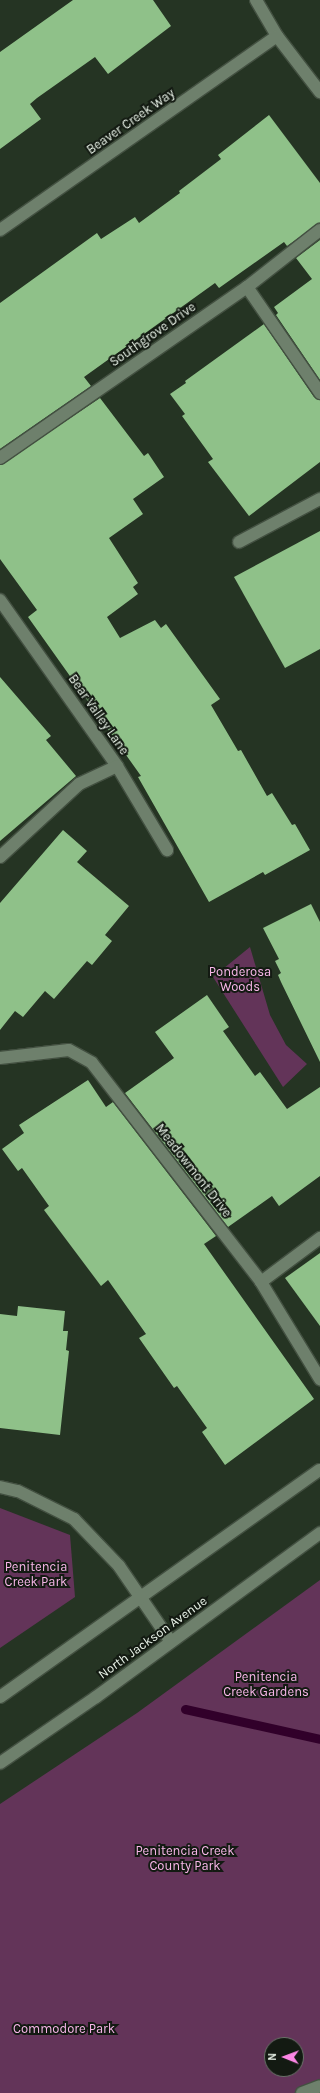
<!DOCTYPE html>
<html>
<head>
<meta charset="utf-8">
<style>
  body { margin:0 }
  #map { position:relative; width:320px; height:2093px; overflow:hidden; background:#253423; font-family:Karla,sans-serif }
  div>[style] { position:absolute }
  .green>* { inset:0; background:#633459 }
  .stream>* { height:9px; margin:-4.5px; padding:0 4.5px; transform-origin:4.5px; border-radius:4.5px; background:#31002a }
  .building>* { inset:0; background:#8fc189 }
  .roads { filter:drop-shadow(1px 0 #435041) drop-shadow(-1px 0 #435041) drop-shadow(0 1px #435041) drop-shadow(0 -1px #435041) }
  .service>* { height:12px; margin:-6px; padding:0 6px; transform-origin:6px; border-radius:6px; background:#6e806c }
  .minor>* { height:12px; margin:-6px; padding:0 6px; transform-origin:6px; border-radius:6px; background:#6e806c }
  .secondary>* { height:12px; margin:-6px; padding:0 6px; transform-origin:6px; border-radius:6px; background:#6e806c }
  span { translate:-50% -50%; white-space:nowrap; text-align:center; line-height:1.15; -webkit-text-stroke:4px #131a12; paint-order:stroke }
  .street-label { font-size:13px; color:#ebf5ea }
  .park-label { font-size:13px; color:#f9b7ea }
  .north { position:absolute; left:264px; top:2037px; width:40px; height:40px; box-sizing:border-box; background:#131a12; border:1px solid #697268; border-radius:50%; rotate:271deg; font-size:11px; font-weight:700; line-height:16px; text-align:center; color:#ebf5ea }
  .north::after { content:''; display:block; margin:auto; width:14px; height:18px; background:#fc86e4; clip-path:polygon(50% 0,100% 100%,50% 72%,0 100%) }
</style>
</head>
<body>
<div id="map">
  <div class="green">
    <div style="clip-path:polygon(250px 947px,270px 1015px,286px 1045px,307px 1064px,283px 1087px,213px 977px)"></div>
    <div style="clip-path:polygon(0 1508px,70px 1535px,75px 1597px,0 1648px)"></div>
    <div style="clip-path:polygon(evenodd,320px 1580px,320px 2093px,0 2093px,0 1804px,137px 1713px,320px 1580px,272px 2045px,296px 2045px,296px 2069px,272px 2069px,272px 2045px)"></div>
  </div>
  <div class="stream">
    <div style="left:185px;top:1709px;width:138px;rotate:12.5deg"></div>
  </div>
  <div class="building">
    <div style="clip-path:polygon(73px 0,153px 0,171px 26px,108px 74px,95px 57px,37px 98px,30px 104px,41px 119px,0 149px,0 52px)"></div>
    <div style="clip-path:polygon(269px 115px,320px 183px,320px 223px,287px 246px,284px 242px,219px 288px,215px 283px,84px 377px,91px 386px,0 449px,0 303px,97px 233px,101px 239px,135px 217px,139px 223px,180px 193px,179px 191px,221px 159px,218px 155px)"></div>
    <div style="clip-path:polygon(320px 240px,320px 380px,276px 315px,278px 313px,274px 307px,312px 279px,296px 258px)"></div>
    <div style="clip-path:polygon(264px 324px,314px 397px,320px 400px,320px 462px,249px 516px,208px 462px,213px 459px,182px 416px,185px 414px,170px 394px,186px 383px,185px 381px)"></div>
    <div style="clip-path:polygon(100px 398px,144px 456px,148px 453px,164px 477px,133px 499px,143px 514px,109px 538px,138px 583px,133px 587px,138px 594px,107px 617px,120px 638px,155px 620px,161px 628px,166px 624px,220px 699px,211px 705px,238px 751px,241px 750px,267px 796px,272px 793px,292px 825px,295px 824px,310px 850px,265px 875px,263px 872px,209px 902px,138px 777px,141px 776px,28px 617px,37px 610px,0 559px,0 465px)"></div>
    <div style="clip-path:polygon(320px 531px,320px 649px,285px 668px,234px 577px)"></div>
    <div style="clip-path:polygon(0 677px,51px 736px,46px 740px,76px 776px,0 841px)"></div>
    <div style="clip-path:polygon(63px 830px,87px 851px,77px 862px,129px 906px,105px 935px,112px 941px,92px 965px,87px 961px,54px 999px,45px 991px,23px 1017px,15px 1011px,0 1030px,0 903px)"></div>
    <div style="clip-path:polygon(311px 904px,320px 922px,320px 1062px,281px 982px,278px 975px,281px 973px,275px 961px,279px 959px,263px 928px)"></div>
    <div style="clip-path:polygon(207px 995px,229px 1027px,223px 1031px,255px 1076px,260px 1072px,287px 1109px,320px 1087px,320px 1176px,279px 1206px,272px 1196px,228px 1227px,125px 1093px,174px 1058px,155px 1032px)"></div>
    <div style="clip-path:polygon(88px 1080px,106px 1107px,113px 1102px,216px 1236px,204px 1244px,314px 1399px,225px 1465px,202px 1432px,207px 1428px,177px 1386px,174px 1388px,139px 1338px,146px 1334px,108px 1280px,101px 1286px,44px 1210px,49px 1206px,22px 1168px,18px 1171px,2px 1149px,24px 1133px,19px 1125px)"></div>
    <div style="clip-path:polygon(320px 1253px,320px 1326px,285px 1278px)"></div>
    <div style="clip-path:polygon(18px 1306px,65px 1311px,63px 1331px,68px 1331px,66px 1350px,69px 1351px,60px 1435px,0 1428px,0 1314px,17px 1316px)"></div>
  </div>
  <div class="roads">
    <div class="service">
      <div style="left:302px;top:2093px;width:19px;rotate:-21deg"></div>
    </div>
    <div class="minor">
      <div style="left:256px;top:0;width:42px;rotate:59.7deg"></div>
      <div style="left:277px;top:36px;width:71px;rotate:52.5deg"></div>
      <div style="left:0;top:230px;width:338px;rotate:-35deg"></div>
      <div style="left:247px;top:287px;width:129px;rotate:55.4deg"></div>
      <div style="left:0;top:458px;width:300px;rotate:-34.7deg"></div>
      <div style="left:247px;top:287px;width:93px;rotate:-38deg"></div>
      <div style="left:239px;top:542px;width:92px;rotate:-28deg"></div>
      <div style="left:0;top:600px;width:203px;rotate:54.8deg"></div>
      <div style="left:117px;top:766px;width:98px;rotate:59.2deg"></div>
      <div style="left:0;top:857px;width:108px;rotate:-42.7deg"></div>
      <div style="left:79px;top:784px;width:42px;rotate:-25.3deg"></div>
      <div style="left:0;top:1058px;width:69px;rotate:-6.6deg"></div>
      <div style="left:69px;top:1050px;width:26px;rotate:29deg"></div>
      <div style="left:92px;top:1063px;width:277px;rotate:52.3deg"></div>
      <div style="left:261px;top:1282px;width:114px;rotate:58.7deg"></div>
      <div style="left:261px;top:1282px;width:74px;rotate:-36.7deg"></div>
      <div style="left:0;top:1487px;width:18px;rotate:13deg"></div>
      <div style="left:18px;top:1491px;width:63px;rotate:26.6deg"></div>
      <div style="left:74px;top:1519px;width:65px;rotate:46.2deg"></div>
      <div style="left:119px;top:1566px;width:92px;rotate:55.6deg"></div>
    </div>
    <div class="secondary">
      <div style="left:0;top:1697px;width:392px;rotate:-35.4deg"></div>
      <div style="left:0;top:1763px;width:116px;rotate:-34.5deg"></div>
      <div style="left:96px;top:1697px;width:278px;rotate:-36.2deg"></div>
    </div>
  </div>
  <div class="street-label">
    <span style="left:131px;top:122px;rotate:-35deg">Beaver Creek Way</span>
    <span style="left:153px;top:335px;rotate:-35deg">Southgrove Drive</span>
    <span style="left:98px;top:715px;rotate:55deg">Bear Valley Lane</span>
    <span style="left:193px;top:1171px;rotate:52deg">Meadowmont Drive</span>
    <span style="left:153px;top:1638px;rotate:-36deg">North Jackson Avenue</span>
  </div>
  <div class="park-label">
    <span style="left:240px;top:980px">Ponderosa<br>Woods</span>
    <span style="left:36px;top:1575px">Penitencia<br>Creek Park</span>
    <span style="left:266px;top:1685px">Penitencia<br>Creek Gardens</span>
    <span style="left:185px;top:1859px">Penitencia Creek<br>County Park</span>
    <span style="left:64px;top:2029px">Commodore Park</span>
  </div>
  <div class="north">N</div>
</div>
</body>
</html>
